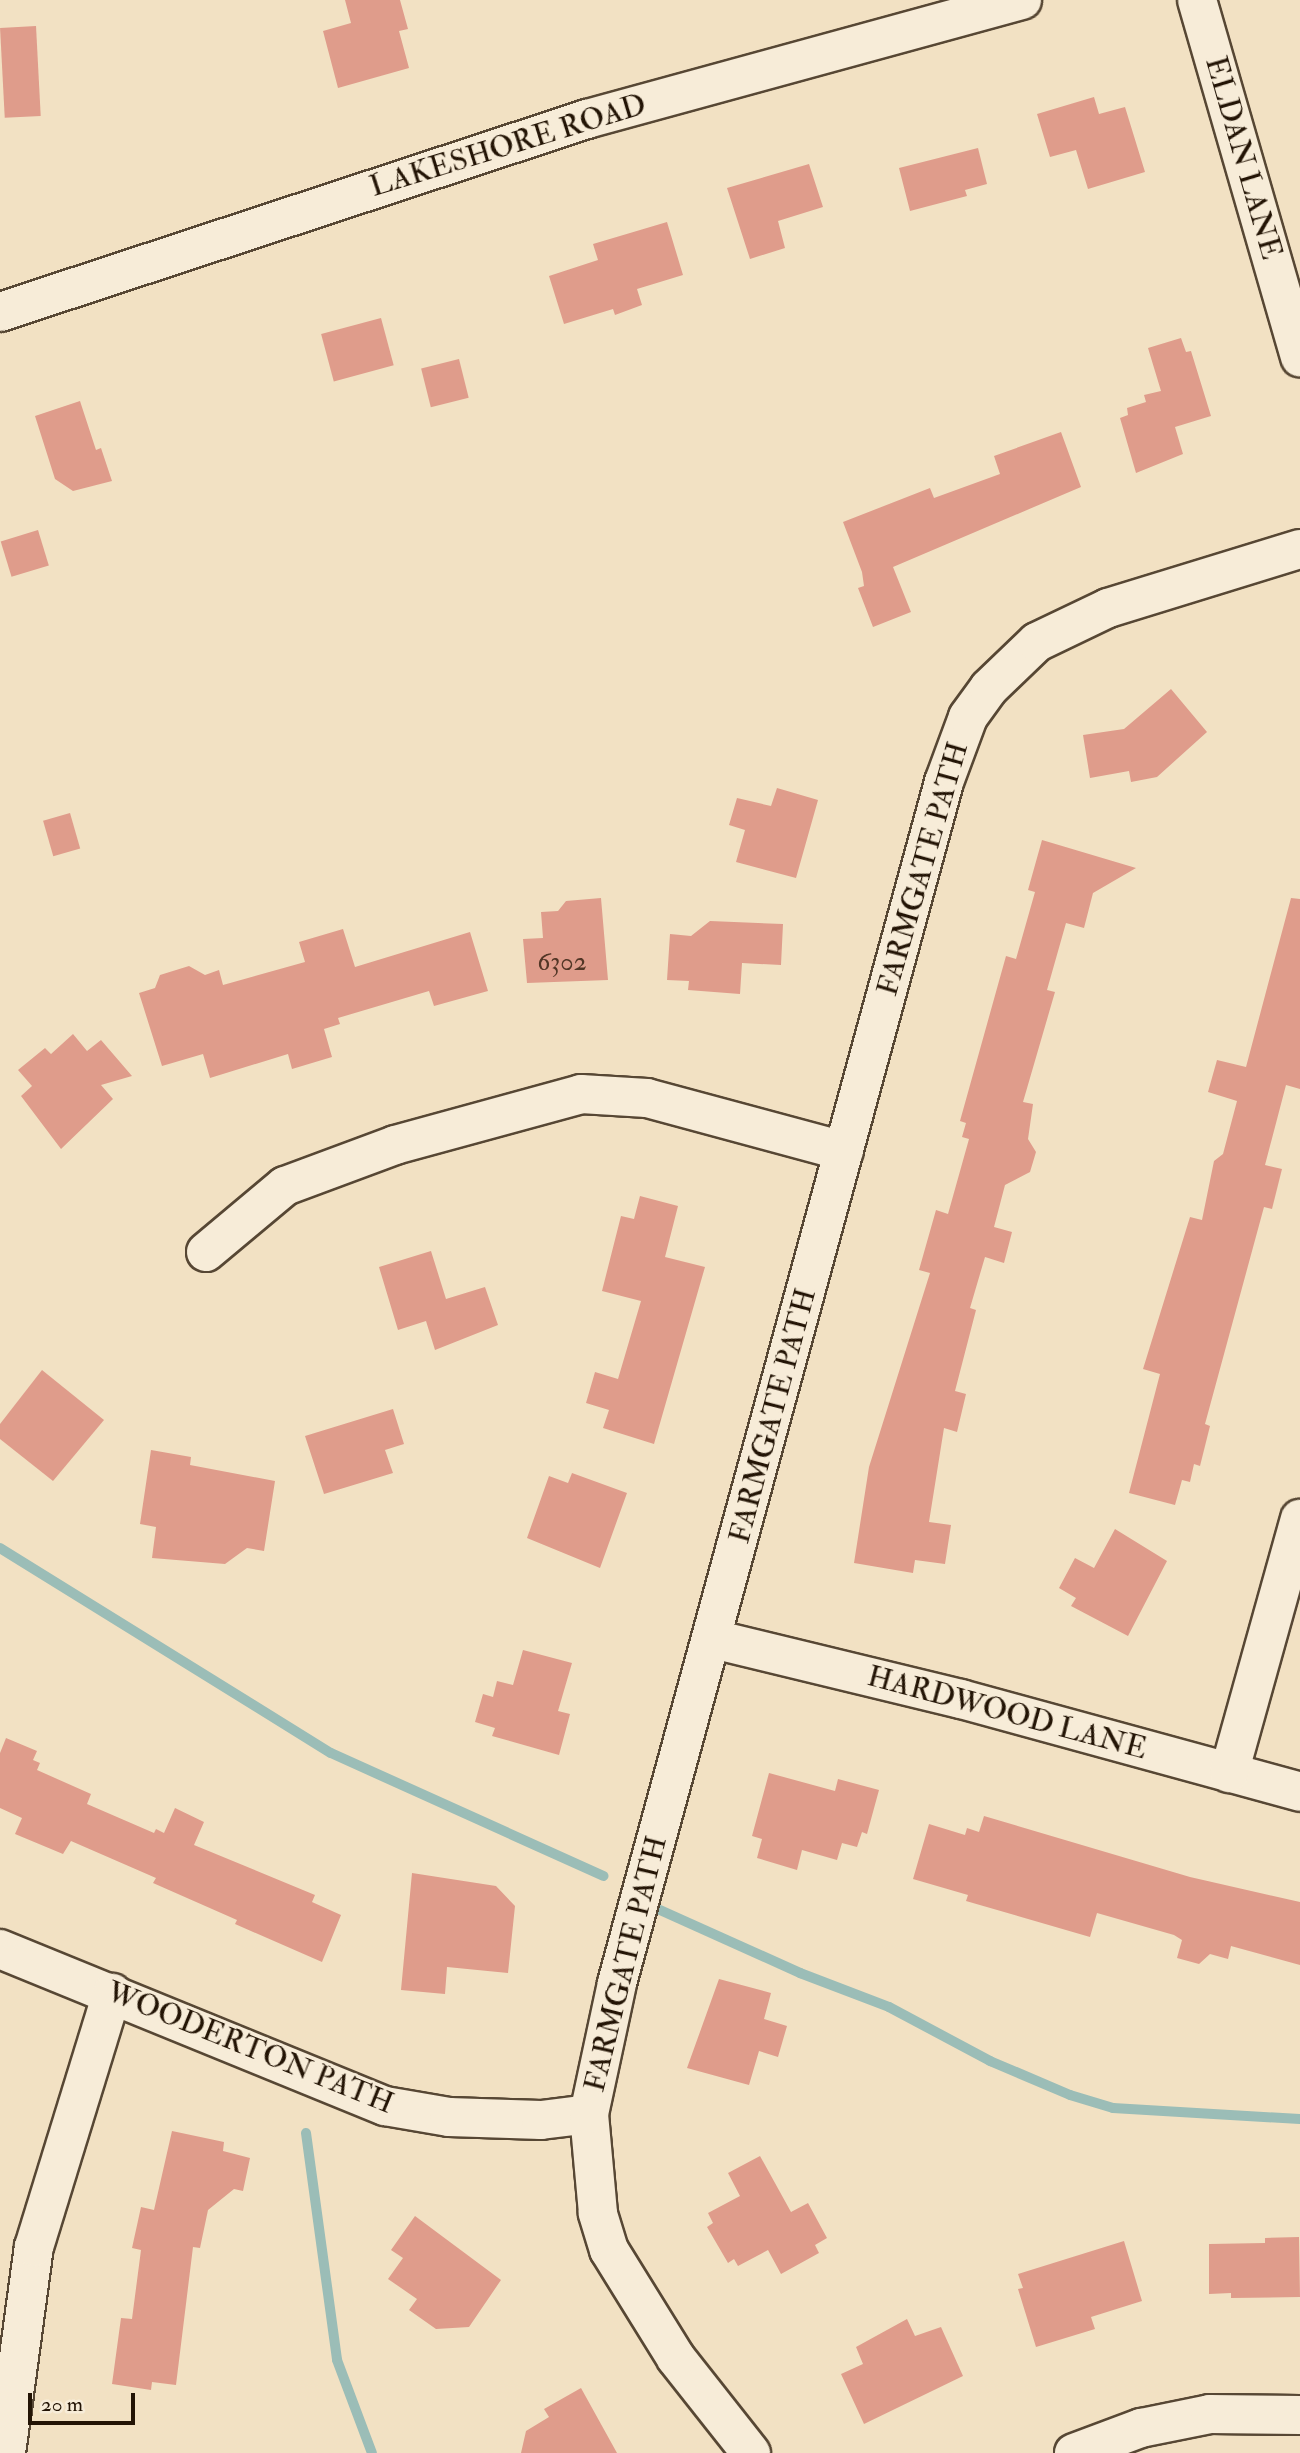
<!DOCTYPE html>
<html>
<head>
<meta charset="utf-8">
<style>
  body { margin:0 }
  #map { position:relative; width:1300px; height:2453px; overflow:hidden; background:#f2e1c3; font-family:"IM FELL Double Pica",serif }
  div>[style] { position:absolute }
  .stream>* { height:10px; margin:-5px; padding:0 5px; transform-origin:5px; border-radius:5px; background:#9bbdb7 }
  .building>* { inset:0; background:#df9c8b; transform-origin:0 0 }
  .roads { filter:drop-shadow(2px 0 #574734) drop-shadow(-2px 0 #574734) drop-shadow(0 2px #574734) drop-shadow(0 -2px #574734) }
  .minor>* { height:38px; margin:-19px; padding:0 19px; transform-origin:19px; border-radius:19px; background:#f7ecd8 }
  .tertiary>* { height:38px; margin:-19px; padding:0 19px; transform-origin:19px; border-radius:19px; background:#f7ecd8 }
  span { translate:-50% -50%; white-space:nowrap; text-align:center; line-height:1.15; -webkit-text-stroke:5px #f7ecd8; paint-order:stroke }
  .number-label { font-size:26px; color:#523626 }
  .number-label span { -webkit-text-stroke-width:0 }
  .street-label { font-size:30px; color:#231405 }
  .scale { position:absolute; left:28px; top:2393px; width:107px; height:32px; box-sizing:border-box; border:4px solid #231405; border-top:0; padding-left:9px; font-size:21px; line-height:24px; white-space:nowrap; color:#231405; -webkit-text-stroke:5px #f7ecd8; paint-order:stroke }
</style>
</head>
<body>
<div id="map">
  <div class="stream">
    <div style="left:0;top:1548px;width:389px;rotate:31.8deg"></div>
    <div style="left:331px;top:1753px;width:299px;rotate:24.3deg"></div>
    <div style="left:660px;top:1910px;width:154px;rotate:24.2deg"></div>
    <div style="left:800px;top:1973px;width:95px;rotate:20.9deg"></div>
    <div style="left:889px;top:2007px;width:115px;rotate:28.1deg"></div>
    <div style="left:990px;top:2061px;width:87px;rotate:23deg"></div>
    <div style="left:1070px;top:2095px;width:45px;rotate:16.8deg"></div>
    <div style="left:1113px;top:2108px;width:187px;rotate:3.4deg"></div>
    <div style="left:306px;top:2133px;width:229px;rotate:82.2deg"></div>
    <div style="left:337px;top:2360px;width:99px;rotate:69.4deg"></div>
  </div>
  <div class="building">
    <div style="clip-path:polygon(345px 0,400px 0,408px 29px,399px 31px,409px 68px,338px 88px,323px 31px,351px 23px)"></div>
    <div style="left:36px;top:26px;width:90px;height:36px;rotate:87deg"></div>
    <div style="clip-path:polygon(1094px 97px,1099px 114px,1125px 107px,1145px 172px,1088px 189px,1076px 150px,1050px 157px,1037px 114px)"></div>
    <div style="clip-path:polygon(978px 148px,987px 184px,965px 190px,967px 196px,910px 211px,899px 168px)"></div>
    <div style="clip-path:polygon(809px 164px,823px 207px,778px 221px,785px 248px,750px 259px,727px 188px)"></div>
    <div style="clip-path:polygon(667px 222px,683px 275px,637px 289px,642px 305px,615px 315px,613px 309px,564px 324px,549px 276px,598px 260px,593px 244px)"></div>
    <div style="left:381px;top:318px;width:49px;height:62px;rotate:75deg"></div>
    <div style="clip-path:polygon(1181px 338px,1186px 352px,1191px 351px,1211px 416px,1175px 427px,1183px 454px,1136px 473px,1120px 418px,1128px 415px,1127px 408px,1146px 402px,1144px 395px,1161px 391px,1148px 348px)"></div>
    <div style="left:459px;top:359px;width:40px;height:39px;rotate:76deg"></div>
    <div style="clip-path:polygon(80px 401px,96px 450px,101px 448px,112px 481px,73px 491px,55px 479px,35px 416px)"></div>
    <div style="clip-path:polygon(1061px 432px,1081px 487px,893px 567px,911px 612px,873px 627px,858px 588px,864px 586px,862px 572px,843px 522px,930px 488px,934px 498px,1000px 474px,994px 456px)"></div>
    <div style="left:38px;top:530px;width:37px;height:39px;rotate:73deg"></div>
    <div style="clip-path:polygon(1171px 689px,1207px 732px,1157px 777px,1131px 782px,1129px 771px,1090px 778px,1083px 735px,1124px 729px)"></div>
    <div style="clip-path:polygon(777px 788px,818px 800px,796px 878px,736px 862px,745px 830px,729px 825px,737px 798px,771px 806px)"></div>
    <div style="left:70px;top:813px;width:37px;height:28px;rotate:74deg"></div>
    <div style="clip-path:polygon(1042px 840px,1136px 868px,1093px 893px,1084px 928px,1066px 923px,1047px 990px,1055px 992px,1023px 1102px,1033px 1104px,1028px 1139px,1036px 1152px,1030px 1172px,1005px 1185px,994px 1227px,1012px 1232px,1004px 1263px,985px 1257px,970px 1308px,976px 1310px,955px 1391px,966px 1394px,957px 1432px,944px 1428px,929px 1522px,951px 1525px,945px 1564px,915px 1560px,913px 1573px,854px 1563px,869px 1467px,930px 1273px,919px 1270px,936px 1210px,948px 1214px,969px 1139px,962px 1137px,966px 1123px,960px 1121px,1006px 956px,1016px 959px,1035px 892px,1028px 890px)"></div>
    <div style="clip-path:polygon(601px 898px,608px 980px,527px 983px,523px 939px,543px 938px,541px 912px,558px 911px,566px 901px)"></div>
    <div style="clip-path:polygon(1291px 898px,1300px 899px,1300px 1089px,1286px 1085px,1265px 1165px,1282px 1169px,1272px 1209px,1264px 1207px,1205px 1424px,1210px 1426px,1200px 1466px,1194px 1464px,1190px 1482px,1182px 1480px,1175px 1505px,1129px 1493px,1160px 1374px,1143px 1369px,1190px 1217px,1202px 1220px,1214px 1161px,1223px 1154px,1237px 1101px,1208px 1092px,1217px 1060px,1246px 1067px)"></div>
    <div style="clip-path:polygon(710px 921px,783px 924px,781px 965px,742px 963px,740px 994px,688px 990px,689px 981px,667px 980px,670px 934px,691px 936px)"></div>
    <div style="clip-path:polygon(343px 929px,355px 967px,470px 932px,488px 991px,434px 1006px,429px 991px,338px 1018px,340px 1024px,324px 1029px,332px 1057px,292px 1069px,288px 1054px,210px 1078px,203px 1054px,162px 1066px,139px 993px,155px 988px,160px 975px,189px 966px,205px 975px,219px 970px,223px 985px,305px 962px,299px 942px)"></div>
    <div style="clip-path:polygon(73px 1034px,87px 1051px,101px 1040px,132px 1076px,101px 1085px,113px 1099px,61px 1149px,21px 1096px,32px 1086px,18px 1070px,45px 1048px,51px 1054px)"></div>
    <div style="clip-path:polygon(640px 1196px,678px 1206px,665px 1257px,705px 1267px,654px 1444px,603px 1428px,609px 1410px,586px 1403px,595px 1372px,618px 1379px,641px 1301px,602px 1291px,621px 1216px,634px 1219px)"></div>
    <div style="clip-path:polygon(431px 1251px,446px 1299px,485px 1287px,498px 1325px,435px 1350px,426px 1321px,398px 1330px,379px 1267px)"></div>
    <div style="clip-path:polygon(42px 1370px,104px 1420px,53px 1481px,0 1439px,0 1424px)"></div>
    <div style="clip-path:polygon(393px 1409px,404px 1444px,385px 1450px,393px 1473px,324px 1494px,305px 1436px)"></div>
    <div style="clip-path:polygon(151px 1450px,191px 1457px,190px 1465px,275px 1481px,264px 1551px,247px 1548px,225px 1564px,152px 1558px,156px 1527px,140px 1524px)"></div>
    <div style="clip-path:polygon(572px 1473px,627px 1493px,600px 1568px,527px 1538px,549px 1476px,568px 1483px)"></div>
    <div style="clip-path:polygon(1115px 1529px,1167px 1561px,1128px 1636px,1071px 1606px,1076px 1598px,1059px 1588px,1075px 1558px,1094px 1568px)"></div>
    <div style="clip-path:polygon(523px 1650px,572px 1663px,558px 1711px,570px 1714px,559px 1755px,492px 1736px,495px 1728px,475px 1722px,483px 1694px,493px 1697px,497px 1681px,513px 1685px)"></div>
    <div style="clip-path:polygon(6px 1738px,37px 1751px,33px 1760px,40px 1763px,37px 1770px,91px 1794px,87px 1804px,154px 1833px,156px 1829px,164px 1833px,175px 1808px,204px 1822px,194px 1845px,315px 1895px,312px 1902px,341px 1915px,322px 1962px,235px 1924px,237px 1920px,153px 1883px,156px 1878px,71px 1841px,63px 1854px,15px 1834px,22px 1818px,0 1808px,0 1753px)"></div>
    <div style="clip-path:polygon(769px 1773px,835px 1791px,838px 1779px,879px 1790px,867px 1834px,862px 1832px,857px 1847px,842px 1843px,837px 1860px,802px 1850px,797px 1870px,757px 1858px,762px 1839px,752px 1836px)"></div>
    <div style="clip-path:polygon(984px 1816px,1190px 1877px,1300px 1902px,1300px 1965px,1231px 1946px,1228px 1959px,1210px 1954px,1199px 1964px,1177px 1958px,1182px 1940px,1174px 1935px,1097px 1913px,1090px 1937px,966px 1901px,968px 1895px,913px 1879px,929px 1824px,965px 1835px,967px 1828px,979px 1832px)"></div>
    <div style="clip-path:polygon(412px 1873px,496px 1886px,515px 1906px,508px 1973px,447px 1967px,445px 1994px,401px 1990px)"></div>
    <div style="clip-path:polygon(719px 1979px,771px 1993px,764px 2019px,787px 2026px,778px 2057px,759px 2051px,749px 2085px,687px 2068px)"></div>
    <div style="clip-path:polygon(172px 2131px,224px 2142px,223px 2151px,250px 2158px,243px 2191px,234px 2189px,208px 2210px,200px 2248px,193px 2247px,176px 2385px,152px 2382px,151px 2390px,112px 2384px,121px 2318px,132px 2319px,141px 2250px,132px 2248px,141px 2207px,154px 2210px)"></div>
    <div style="clip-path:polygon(760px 2156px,791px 2212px,808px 2203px,827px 2238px,815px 2245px,819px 2253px,781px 2274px,768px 2250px,738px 2266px,734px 2259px,728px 2263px,707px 2227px,713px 2223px,708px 2213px,740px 2196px,728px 2173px)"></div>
    <div style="clip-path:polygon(415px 2216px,501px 2280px,469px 2327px,436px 2329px,409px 2310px,417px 2299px,388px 2279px,403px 2258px,391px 2250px)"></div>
    <div style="clip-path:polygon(1299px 2237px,1300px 2297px,1231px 2298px,1231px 2293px,1209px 2294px,1209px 2244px,1265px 2243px,1265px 2238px)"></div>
    <div style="clip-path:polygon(1124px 2241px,1142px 2301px,1091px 2317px,1095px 2329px,1036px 2347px,1018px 2289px,1023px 2288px,1018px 2274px)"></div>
    <div style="clip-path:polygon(907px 2319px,915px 2336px,941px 2327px,963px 2376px,864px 2424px,841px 2374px,863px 2364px,856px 2347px)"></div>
    <div style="clip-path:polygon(581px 2388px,617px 2453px,521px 2453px,526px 2431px,549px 2417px,544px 2409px)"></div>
  </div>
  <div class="roads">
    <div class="minor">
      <div style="left:1197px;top:0;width:372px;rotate:73.9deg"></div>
      <div style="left:206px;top:1252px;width:103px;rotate:-39.9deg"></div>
      <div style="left:285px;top:1186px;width:117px;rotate:-20.4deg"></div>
      <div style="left:395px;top:1145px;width:193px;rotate:-15.3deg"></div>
      <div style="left:581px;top:1094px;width:66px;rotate:3.5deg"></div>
      <div style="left:647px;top:1098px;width:204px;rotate:15.1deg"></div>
      <div style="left:713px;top:1639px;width:255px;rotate:13.6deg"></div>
      <div style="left:961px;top:1699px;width:352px;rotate:15.3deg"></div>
      <div style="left:1229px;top:1773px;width:264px;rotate:-74.4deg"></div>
      <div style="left:0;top:1949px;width:416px;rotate:22.2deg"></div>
      <div style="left:385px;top:2106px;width:65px;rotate:9.8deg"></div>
      <div style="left:449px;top:2117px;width:92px;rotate:1.9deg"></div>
      <div style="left:541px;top:2120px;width:48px;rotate:-7.1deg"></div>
      <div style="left:6px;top:2453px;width:208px;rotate:-82.3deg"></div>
      <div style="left:34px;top:2247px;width:266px;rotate:-72.9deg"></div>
      <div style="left:751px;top:2453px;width:121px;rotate:-128.3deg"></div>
      <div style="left:676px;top:2358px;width:127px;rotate:-121.8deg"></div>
      <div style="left:609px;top:2250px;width:39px;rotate:-107deg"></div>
      <div style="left:598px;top:2213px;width:99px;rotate:-95.2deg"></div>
      <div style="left:589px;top:2114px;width:134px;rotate:-77.9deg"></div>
      <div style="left:617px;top:1983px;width:1245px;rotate:-74.77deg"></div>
      <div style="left:944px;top:782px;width:69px;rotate:-69.7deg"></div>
      <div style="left:968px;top:717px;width:36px;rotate:-54deg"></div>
      <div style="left:989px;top:688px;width:66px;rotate:-43.8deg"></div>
      <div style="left:1037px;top:642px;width:79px;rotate:-25.6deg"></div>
      <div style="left:1108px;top:608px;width:201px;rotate:-17.1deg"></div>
      <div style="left:1074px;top:2453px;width:72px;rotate:-20.5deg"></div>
      <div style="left:1141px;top:2428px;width:70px;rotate:-11.5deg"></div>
      <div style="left:1210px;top:2414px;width:90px;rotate:0.6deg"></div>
    </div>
    <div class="tertiary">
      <div style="left:0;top:312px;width:618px;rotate:-18.2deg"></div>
      <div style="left:587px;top:119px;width:451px;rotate:-15.3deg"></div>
    </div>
  </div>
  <div class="number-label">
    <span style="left:562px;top:963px">6302</span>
  </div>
  <div class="street-label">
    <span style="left:508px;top:146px;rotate:-17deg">LAKESHORE ROAD</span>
    <span style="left:1243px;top:158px;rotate:74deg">ELDAN LANE</span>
    <span style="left:923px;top:869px;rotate:-74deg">FARMGATE PATH</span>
    <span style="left:773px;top:1416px;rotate:-75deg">FARMGATE PATH</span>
    <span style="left:1007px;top:1713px;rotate:15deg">HARDWOOD LANE</span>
    <span style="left:626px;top:1964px;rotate:-76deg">FARMGATE PATH</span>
    <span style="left:250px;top:2048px;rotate:22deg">WOODERTON PATH</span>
  </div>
  <div class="scale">20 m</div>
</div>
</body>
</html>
